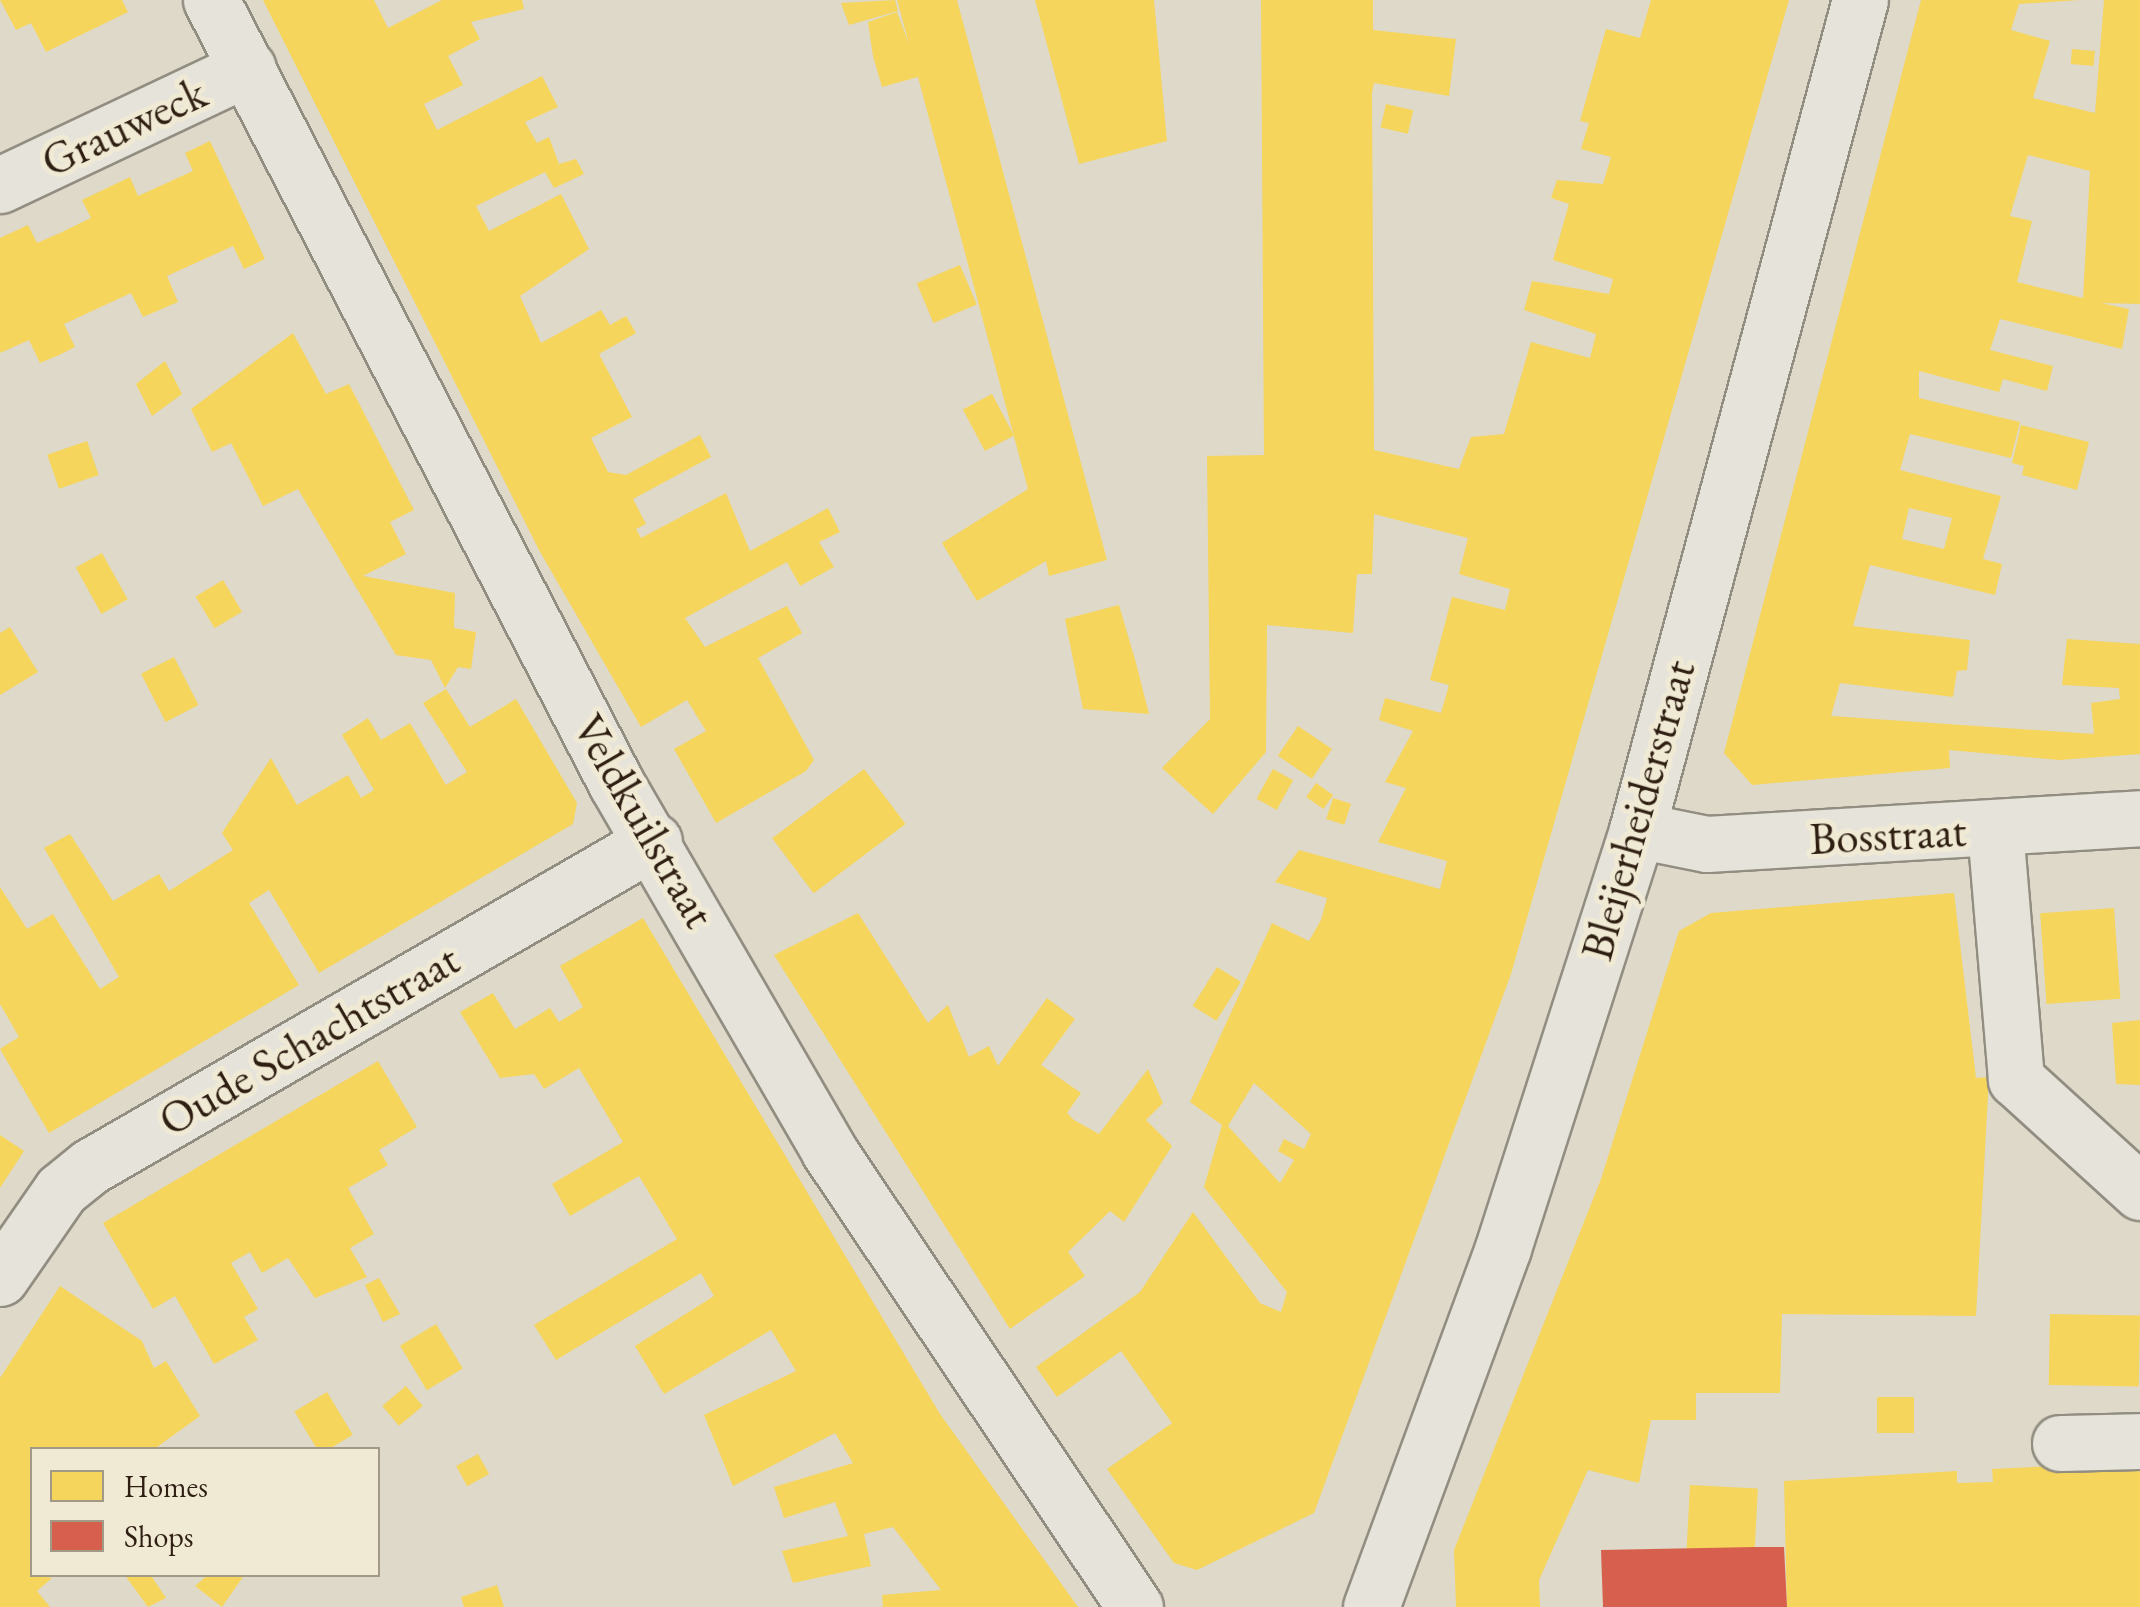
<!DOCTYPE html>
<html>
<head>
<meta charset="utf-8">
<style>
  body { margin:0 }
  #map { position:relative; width:2140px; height:1607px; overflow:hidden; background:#ded9c8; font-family:"EB Garamond",serif }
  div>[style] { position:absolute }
  .homes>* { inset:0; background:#f6d55c; transform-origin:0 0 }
  .shops>* { inset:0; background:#d6604d }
  .roads { filter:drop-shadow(2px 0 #928d81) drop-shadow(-2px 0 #928d81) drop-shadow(0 2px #928d81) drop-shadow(0 -2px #928d81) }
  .minor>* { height:55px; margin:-27.5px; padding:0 27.5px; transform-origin:27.5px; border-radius:27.5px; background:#e6e3db }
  span { translate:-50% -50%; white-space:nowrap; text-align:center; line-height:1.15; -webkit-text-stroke:10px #f0ead5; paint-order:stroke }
  .street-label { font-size:45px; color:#2f1f12 }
  .legend { position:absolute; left:30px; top:1447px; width:350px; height:130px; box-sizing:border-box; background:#f0ead5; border:2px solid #a39987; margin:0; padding:12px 18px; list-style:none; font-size:30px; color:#2f1f12 }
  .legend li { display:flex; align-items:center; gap:20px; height:50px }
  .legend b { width:50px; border:2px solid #a39987 }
</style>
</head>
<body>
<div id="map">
  <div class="homes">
    <div style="clip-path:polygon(0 0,122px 0,128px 12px,46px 52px,31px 23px,16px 30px)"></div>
    <div style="clip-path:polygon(263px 0,374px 0,388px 28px,442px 0,522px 0,524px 9px,471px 22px,480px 39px,448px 56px,463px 85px,424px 104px,437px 130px,542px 76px,558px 107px,525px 122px,537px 143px,549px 137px,559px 164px,576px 159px,584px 174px,554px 188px,545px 172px,476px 206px,489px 231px,561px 194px,589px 249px,520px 296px,541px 343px,601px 310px,610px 325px,626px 316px,636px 333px,599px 354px,632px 417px,591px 438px,608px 472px,626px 475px,700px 435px,711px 457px,633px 499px,646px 524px,636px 529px,641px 538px,726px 493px,750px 551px,828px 508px,840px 532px,819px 542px,834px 567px,800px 586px,787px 562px,685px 618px,705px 647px,787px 606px,802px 633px,758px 658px,814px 760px,806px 771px,716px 823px,674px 749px,706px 731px,687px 700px,641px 727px,539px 550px)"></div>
    <div style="clip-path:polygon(895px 0,898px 11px,849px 25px,841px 3px)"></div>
    <div style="clip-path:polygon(897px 0,957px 0,1107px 560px,1049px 576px,1046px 561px,977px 601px,942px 543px,1028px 489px,918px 77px,882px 87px,873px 56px,868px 22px,897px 12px,909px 44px)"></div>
    <div style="clip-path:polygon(1035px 0,1154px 0,1167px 141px,1079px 164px)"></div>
    <div style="clip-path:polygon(evenodd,1261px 0,1373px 0,1373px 30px,1456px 39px,1449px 96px,1374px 83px,1372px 93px,1374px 450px,1459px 469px,1471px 437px,1504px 434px,1531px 342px,1590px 358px,1596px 334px,1524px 310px,1532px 281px,1609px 294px,1613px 279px,1553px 260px,1569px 204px,1551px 198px,1557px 180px,1603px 184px,1611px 157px,1581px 149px,1589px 123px,1580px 121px,1606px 29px,1640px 38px,1651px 0,1789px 0,1511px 974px,1314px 1513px,1197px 1570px,1174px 1563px,1107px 1469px,1172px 1423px,1121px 1351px,1057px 1397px,1036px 1367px,1140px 1292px,1193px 1212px,1260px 1303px,1281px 1312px,1287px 1292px,1204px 1187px,1222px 1125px,1190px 1102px,1272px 923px,1309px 941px,1321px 920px,1327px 898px,1275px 882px,1299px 850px,1440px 889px,1447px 861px,1378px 842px,1406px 788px,1385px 782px,1413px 731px,1379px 720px,1385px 698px,1441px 713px,1449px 685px,1430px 680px,1452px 597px,1505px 610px,1510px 589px,1459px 574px,1468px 538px,1374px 514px,1372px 574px,1357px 574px,1353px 633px,1267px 625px,1266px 752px,1213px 814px,1162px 768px,1210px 719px,1207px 456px,1264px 455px,1261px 0,1254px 1083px,1311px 1134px,1304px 1149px,1284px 1139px,1278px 1151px,1294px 1160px,1280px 1183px,1228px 1126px,1254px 1083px)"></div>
    <div style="clip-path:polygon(evenodd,1921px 0,2079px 0,2019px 4px,2011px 30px,2050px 41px,2033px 98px,2095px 113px,2104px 0,2140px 0,2140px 304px,2101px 303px,2129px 309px,2122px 349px,2000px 319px,1990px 350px,2053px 366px,2047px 391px,2003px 379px,1999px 392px,1919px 371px,1919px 398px,2020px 422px,2011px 458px,1910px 434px,1900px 470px,2001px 496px,1983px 559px,2002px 564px,1995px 595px,1870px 565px,1853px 626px,1970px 640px,1967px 670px,1957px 671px,1953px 697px,1840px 683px,1831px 716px,2094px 734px,2091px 703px,2120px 699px,2119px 688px,2062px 685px,2067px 639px,2140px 644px,2140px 754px,2059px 760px,1949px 750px,1950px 768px,1752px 785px,1724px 753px,1921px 0,2028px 155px,2090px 171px,2083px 298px,2017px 282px,2032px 221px,2010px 216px,2028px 155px,1921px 0,1909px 508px,1952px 518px,1944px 549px,1902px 539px,1909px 508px)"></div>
    <div style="left:2072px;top:49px;width:23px;height:15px;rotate:5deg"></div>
    <div style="left:1386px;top:104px;width:28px;height:24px;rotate:13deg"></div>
    <div style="clip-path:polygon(210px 141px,265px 259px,244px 269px,233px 246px,167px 276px,178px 302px,143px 317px,131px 293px,64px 324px,75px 347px,59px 355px,40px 363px,29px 340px,0 353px,0 238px,28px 225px,37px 243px,60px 233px,91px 218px,82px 200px,130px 177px,138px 196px,193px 171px,185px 153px)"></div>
    <div style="left:960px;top:265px;width:43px;height:47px;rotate:67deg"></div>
    <div style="clip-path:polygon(293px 333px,326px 394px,349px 384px,414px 510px,390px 522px,406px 554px,363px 576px,455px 593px,454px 628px,476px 632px,471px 669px,458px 667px,445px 688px,431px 660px,396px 655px,298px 489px,263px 506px,231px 443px,212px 452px,191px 409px)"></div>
    <div style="clip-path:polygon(165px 361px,182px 394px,152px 416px,136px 384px)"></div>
    <div style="left:992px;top:394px;width:47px;height:33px;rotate:62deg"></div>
    <div style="clip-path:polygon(2021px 425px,2089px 442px,2077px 490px,2022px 475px,2024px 466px,2012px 463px)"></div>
    <div style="left:87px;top:441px;width:36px;height:42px;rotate:71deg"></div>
    <div style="left:102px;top:553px;width:53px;height:30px;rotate:61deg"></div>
    <div style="left:223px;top:580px;width:37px;height:32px;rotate:59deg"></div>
    <div style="clip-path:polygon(1119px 605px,1136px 663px,1149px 714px,1083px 709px,1065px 619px)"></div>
    <div style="clip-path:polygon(10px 627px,38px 672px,0 695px,0 633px)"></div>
    <div style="left:174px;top:657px;width:54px;height:37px;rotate:63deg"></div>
    <div style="clip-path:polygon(446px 689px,470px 727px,516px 699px,577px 803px,573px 824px,319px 973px,269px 890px,249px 903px,299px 985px,49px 1133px,0 1049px,19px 1037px,0 1004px,0 887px,27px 929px,53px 914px,100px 989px,119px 977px,44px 848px,70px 834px,113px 901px,159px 874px,169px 891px,233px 850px,222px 833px,271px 758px,297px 805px,348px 775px,361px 798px,374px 790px,342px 735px,368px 718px,381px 740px,410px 723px,446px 785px,467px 772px,423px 703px)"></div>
    <div style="left:1298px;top:726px;width:41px;height:36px;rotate:34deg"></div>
    <div style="left:864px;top:769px;width:69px;height:115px;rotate:53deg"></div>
    <div style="left:1273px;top:769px;width:23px;height:34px;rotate:29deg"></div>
    <div style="left:1316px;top:783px;width:21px;height:17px;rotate:35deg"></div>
    <div style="left:1333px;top:798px;width:19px;height:22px;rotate:18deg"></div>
    <div style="clip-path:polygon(1954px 893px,1976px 1078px,1989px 1077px,1976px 1316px,1782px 1314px,1780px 1393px,1696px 1393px,1696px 1420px,1651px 1420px,1639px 1483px,1588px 1470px,1539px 1580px,1540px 1607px,1456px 1607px,1454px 1550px,1601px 1179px,1679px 931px,1711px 913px)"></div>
    <div style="left:2114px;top:908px;width:91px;height:74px;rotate:86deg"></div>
    <div style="clip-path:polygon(858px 913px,928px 1023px,948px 1005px,969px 1057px,989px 1046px,998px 1066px,1047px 998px,1075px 1019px,1041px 1065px,1081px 1093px,1067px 1113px,1074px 1120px,1099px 1134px,1148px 1069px,1163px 1103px,1146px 1120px,1172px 1146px,1124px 1222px,1110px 1211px,1068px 1252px,1085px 1276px,1010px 1329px,774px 955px)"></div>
    <div style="clip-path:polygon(643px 918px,940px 1414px,1078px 1607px,883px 1607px,882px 1595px,941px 1590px,893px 1527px,864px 1534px,871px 1566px,793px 1583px,782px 1551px,848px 1536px,835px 1502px,784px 1518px,774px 1487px,853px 1463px,835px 1433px,733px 1486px,704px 1415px,796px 1371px,771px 1330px,664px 1394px,635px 1346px,714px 1296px,701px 1273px,556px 1360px,534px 1325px,677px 1239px,639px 1176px,570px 1216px,552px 1184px,623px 1142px,579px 1068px,544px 1089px,534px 1074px,500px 1078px,460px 1012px,493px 993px,515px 1029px,550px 1008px,559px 1022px,583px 1007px,560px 966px)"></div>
    <div style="left:1217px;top:967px;width:28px;height:46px;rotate:32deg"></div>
    <div style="clip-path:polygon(2140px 1020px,2140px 1085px,2116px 1084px,2112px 1023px)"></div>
    <div style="clip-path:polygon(378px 1061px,417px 1127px,379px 1150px,388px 1165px,348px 1188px,374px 1234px,350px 1248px,367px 1277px,315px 1298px,288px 1258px,262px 1273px,250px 1252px,231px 1263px,258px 1309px,244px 1317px,258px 1340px,214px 1364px,175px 1296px,153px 1309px,103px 1223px)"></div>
    <div style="clip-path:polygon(0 1135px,24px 1151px,0 1188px)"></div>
    <div style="clip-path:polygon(379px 1278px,400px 1314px,383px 1322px,365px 1285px)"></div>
    <div style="clip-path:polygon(60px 1286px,142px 1341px,154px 1368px,166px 1361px,200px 1416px,153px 1450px,32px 1450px,32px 1574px,52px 1578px,37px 1591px,50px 1607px,0 1607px,0 1378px)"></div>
    <div style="left:2050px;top:1314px;width:90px;height:71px;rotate:1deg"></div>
    <div style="left:436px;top:1324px;width:52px;height:42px;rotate:59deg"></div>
    <div style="left:406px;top:1386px;width:26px;height:31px;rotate:50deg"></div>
    <div style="left:327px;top:1392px;width:50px;height:38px;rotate:59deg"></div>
    <div style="left:1877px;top:1397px;width:37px;height:36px"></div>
    <div style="left:478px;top:1454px;width:23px;height:25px;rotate:61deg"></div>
    <div style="clip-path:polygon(2140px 1462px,2140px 1607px,1787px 1607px,1784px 1481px,1957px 1471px,1957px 1483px,1993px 1482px,1992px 1469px)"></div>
    <div style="left:1690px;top:1485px;width:68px;height:64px;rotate:3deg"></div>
    <div style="clip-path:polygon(124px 1574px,150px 1574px,166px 1598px,148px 1607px)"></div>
    <div style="clip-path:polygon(209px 1574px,245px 1574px,222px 1607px,195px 1586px)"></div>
    <div style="clip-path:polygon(497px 1585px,504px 1607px,464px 1607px,461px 1597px)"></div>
  </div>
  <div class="shops">
    <div style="clip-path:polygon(1756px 1547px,1784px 1547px,1787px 1607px,1603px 1607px,1601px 1550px)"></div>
  </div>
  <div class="roads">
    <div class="minor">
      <div style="left:211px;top:0;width:882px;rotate:62.65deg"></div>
      <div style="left:616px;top:783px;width:425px;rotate:59.9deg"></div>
      <div style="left:829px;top:1151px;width:549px;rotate:56.14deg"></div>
      <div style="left:0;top:185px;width:274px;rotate:-25.3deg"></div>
      <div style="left:1995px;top:829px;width:251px;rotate:85.2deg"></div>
      <div style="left:2016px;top:1079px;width:168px;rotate:42.3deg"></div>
      <div style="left:1637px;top:830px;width:71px;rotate:11.3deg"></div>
      <div style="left:1707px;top:844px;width:434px;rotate:-3.4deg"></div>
      <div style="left:0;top:1278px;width:107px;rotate:-55.3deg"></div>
      <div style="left:61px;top:1190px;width:38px;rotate:-39deg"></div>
      <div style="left:91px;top:1166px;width:650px;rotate:-30deg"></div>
      <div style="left:2060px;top:1443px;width:80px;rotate:-1.4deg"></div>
      <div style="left:1371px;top:1607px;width:382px;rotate:-69.8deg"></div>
      <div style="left:1503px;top:1248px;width:439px;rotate:-72.2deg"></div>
      <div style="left:1637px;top:830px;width:859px;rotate:-74.96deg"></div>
    </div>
  </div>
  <div class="street-label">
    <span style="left:124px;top:127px;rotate:-25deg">Grauweck</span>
    <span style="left:1638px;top:810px;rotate:-74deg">Bleijerheiderstraat</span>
    <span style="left:644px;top:821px;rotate:60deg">Veldkuilstraat</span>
    <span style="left:1888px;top:835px;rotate:-3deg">Bosstraat</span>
    <span style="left:309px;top:1040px;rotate:-30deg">Oude Schachtstraat</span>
  </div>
  <ul class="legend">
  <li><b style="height:28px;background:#f6d55c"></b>Homes</li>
  <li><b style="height:28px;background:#d6604d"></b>Shops</li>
  </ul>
</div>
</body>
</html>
